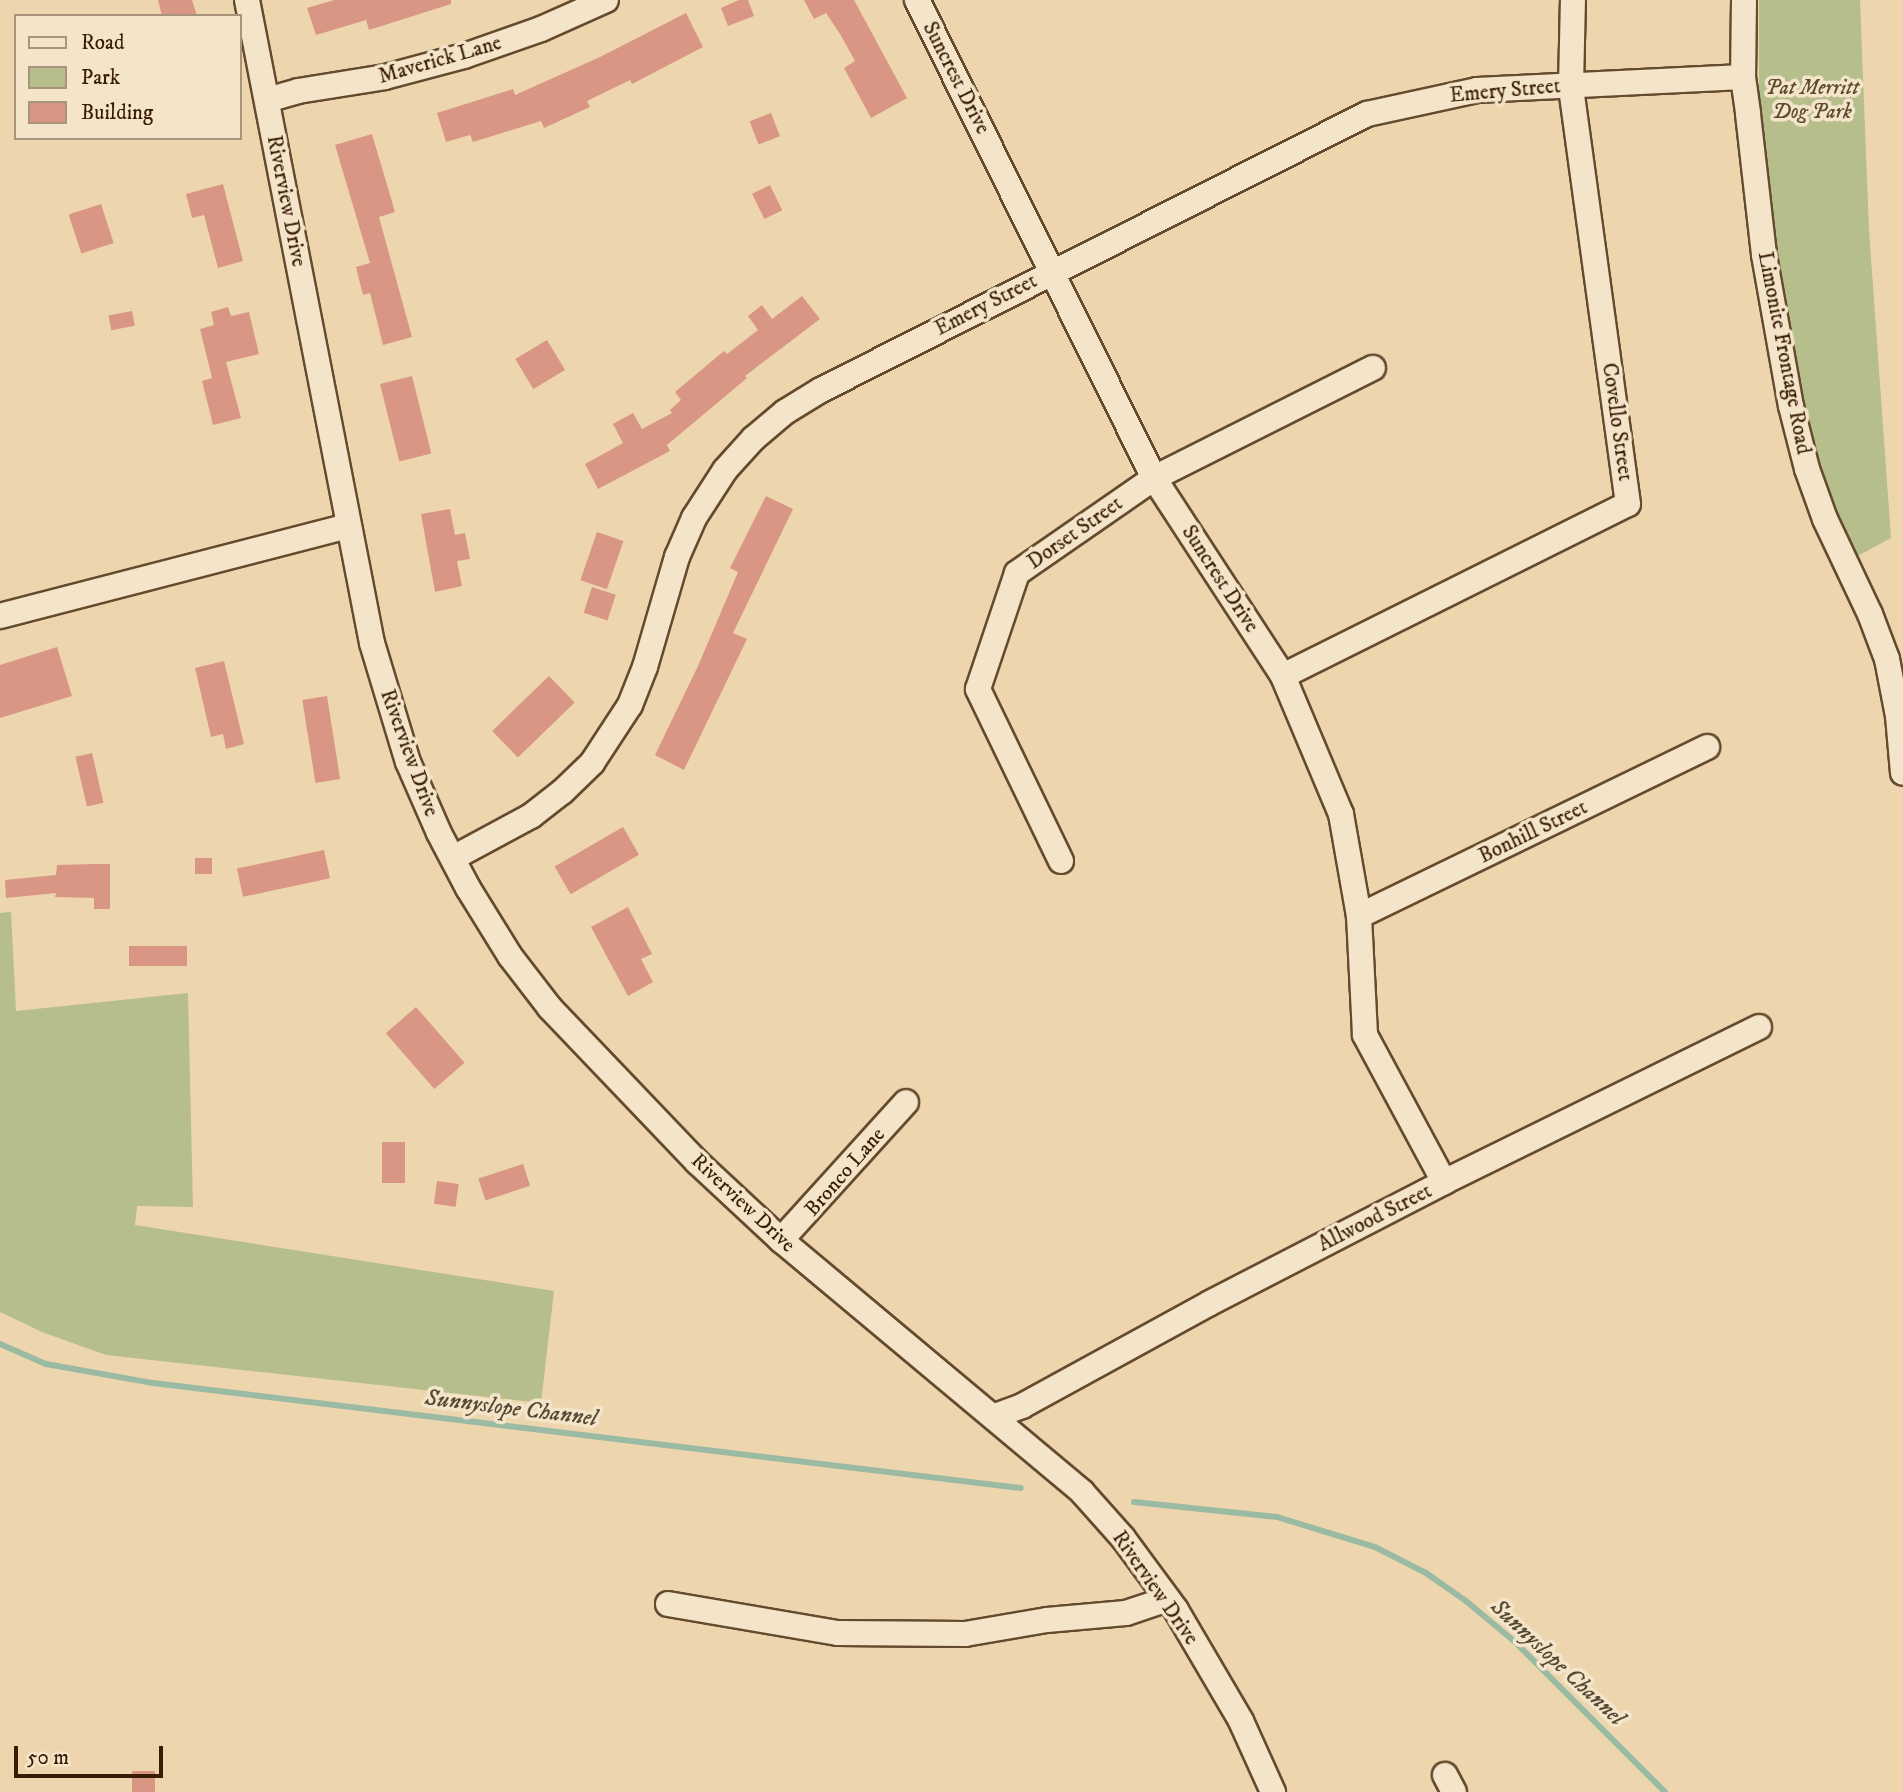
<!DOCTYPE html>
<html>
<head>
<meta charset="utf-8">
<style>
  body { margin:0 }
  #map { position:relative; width:1903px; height:1792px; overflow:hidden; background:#edd6ad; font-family:"IM FELL DW Pica",serif }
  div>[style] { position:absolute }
  .green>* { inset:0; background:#b6be8b }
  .stream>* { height:6px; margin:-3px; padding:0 3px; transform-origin:3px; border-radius:3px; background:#9abaa4 }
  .building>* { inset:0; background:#da9685; transform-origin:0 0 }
  .roads { filter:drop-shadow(2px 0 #654a2e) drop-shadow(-2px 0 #654a2e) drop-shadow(0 2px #654a2e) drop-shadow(0 -2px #654a2e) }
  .minor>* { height:24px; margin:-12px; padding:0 12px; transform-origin:12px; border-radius:12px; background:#f3e4ca }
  span { translate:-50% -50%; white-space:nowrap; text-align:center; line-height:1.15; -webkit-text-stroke:7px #f3e4ca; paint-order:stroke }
  .street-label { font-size:21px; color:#381c04 }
  .park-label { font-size:21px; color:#5e4d2c; font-style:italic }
  .water-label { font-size:23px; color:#554b34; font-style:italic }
  .legend { position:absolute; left:14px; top:14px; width:228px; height:126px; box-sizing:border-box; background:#f3e4ca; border:2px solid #a8947b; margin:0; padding:9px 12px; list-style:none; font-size:21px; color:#381c04 }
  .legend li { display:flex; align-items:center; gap:14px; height:35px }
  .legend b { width:35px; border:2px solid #a8947b }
  .scale { position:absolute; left:14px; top:1746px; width:149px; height:32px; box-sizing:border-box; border:4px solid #381c04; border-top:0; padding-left:9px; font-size:21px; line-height:24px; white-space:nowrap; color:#381c04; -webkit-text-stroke:5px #f3e4ca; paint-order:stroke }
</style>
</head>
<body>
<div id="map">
  <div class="green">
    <div style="clip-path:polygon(1759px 0,1860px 0,1869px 230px,1891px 538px,1852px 559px,1833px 519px,1802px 405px,1778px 275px,1759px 115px)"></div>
    <div style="clip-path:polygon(11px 912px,16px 1011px,188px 993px,193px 1207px,137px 1206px,135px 1225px,554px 1291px,541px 1403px,106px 1355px,42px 1332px,0 1312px,0 913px)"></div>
  </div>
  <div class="stream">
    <div style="left:0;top:1344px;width:50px;rotate:23.5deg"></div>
    <div style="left:46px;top:1364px;width:109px;rotate:10.1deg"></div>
    <div style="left:153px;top:1383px;width:874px;rotate:6.9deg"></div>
    <div style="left:1134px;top:1502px;width:144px;rotate:6deg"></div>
    <div style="left:1277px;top:1517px;width:102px;rotate:17deg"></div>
    <div style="left:1375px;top:1547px;width:57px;rotate:27deg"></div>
    <div style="left:1426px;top:1573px;width:49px;rotate:35deg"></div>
    <div style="left:1466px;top:1601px;width:64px;rotate:39.9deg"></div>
    <div style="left:1515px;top:1642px;width:212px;rotate:45deg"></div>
  </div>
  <div class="building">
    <div style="clip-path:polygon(158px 0,192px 0,197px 16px,162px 16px)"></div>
    <div style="clip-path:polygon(334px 0,451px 0,451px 4px,369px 30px,366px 20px,316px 35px,307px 8px)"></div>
    <div style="clip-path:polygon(739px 0,748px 0,754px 16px,728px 26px,721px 8px)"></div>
    <div style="clip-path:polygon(804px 0,854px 0,907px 98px,871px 118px,844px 68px,855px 61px,840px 34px,826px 13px,814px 19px)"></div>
    <div style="clip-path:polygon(686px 13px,703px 47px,632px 84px,630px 80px,587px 101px,590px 107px,544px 128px,541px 121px,473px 142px,470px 135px,446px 142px,437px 113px,513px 89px,515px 95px,600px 57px)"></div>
    <div style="left:771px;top:113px;width:25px;height:23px;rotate:69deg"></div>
    <div style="clip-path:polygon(372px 134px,395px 212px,379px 217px,412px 337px,383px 345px,370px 293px,363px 295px,356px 267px,370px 263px,335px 145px)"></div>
    <div style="clip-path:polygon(223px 184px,243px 261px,218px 268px,204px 215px,192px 218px,186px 194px)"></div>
    <div style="left:770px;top:185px;width:28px;height:20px;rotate:64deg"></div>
    <div style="left:101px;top:204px;width:41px;height:34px;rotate:72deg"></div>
    <div style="clip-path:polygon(802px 296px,820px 319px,745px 376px,747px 378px,667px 445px,670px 451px,598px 489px,585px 464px,623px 443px,613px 424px,633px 413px,642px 429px,672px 413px,670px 410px,681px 400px,675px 392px,724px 351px,727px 354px,758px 330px,748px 316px,762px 305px,772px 319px)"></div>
    <div style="clip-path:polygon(228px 307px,231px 316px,249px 312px,259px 354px,226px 362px,241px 418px,213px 425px,202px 381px,212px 378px,200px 329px,214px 325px,211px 312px)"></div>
    <div style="left:132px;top:311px;width:15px;height:24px;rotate:79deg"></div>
    <div style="left:547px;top:340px;width:35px;height:37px;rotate:59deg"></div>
    <div style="left:412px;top:376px;width:80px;height:33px;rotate:76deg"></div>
    <div style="clip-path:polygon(766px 496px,793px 509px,733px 633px,747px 639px,684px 770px,655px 755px,698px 666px,738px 572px,730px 568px)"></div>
    <div style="clip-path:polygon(450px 509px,455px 535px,465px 533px,470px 559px,457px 561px,462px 586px,435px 592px,421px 514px)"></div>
    <div style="left:597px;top:532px;width:28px;height:51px;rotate:19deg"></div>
    <div style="left:592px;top:587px;width:25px;height:27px;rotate:18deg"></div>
    <div style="clip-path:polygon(57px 647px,72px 696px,0 718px,0 665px)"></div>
    <div style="clip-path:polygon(224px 661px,244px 744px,226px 749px,223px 734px,211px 737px,195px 668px)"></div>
    <div style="left:549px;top:676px;width:37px;height:79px;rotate:46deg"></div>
    <div style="left:327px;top:696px;width:84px;height:25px;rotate:81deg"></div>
    <div style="left:92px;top:753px;width:51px;height:17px;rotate:77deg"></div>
    <div style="left:623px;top:827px;width:32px;height:79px;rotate:60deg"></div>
    <div style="left:324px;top:850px;width:29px;height:89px;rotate:78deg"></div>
    <div style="left:195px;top:858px;width:17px;height:16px"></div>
    <div style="clip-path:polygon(94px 864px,110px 864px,110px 909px,94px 909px,94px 898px,55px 897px,56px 893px,6px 898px,5px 880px,56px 875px,57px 865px)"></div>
    <div style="clip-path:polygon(628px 907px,652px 954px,641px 959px,653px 982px,628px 996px,591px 927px)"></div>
    <div style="left:129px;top:946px;width:58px;height:20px"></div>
    <div style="left:416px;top:1007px;width:74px;height:40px;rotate:49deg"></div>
    <div style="left:382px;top:1142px;width:23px;height:41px"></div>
    <div style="left:523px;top:1164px;width:23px;height:47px;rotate:72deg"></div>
    <div style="left:437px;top:1181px;width:22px;height:23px;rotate:8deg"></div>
    <div style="left:132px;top:1771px;width:23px;height:21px"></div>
  </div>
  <div class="roads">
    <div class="minor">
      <div style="left:247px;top:0;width:655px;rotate:79deg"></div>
      <div style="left:372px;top:643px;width:124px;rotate:73.2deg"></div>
      <div style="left:408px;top:762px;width:77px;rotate:66.4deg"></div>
      <div style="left:439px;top:833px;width:62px;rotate:62.2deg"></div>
      <div style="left:468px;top:888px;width:80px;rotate:58.3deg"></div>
      <div style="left:510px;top:956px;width:66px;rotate:52.4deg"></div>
      <div style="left:550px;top:1008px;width:213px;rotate:46.3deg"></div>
      <div style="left:697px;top:1162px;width:115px;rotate:42.9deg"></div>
      <div style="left:781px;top:1240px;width:393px;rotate:39.9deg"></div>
      <div style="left:1082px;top:1492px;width:62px;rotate:48.3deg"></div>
      <div style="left:1123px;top:1538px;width:89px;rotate:53.6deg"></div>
      <div style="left:1176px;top:1610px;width:129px;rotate:59.6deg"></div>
      <div style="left:1241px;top:1721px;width:78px;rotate:65.7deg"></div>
      <div style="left:917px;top:0;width:534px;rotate:63.63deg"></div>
      <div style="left:1154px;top:478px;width:236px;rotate:56.9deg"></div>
      <div style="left:1283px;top:676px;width:150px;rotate:67.2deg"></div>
      <div style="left:1341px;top:814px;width:104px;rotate:80deg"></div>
      <div style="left:1359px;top:916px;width:119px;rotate:87.1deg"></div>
      <div style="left:1365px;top:1035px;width:167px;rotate:61.7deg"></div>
      <div style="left:1744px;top:0;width:77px;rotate:90.7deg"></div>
      <div style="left:1743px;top:77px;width:37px;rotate:82deg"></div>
      <div style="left:1748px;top:114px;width:142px;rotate:83.5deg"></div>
      <div style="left:1764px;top:255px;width:153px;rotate:79.9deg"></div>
      <div style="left:1791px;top:406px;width:65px;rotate:75.7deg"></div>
      <div style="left:1807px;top:469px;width:53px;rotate:70.2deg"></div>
      <div style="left:1825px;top:519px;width:105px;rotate:64.7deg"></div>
      <div style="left:1870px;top:614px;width:48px;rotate:69.3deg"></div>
      <div style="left:1887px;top:659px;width:58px;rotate:79.1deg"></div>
      <div style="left:1898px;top:716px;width:57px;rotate:85deg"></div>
      <div style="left:267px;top:100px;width:32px;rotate:-16deg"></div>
      <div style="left:298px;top:91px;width:88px;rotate:-9.1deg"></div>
      <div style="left:385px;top:77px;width:82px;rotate:-14.9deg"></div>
      <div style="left:464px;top:56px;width:82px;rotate:-19.3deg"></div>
      <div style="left:541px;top:29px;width:71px;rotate:-24deg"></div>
      <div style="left:0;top:616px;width:358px;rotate:-14.5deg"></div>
      <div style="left:1283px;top:676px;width:385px;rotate:-26.5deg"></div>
      <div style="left:1628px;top:504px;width:422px;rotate:-97.8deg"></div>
      <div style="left:1571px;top:86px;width:86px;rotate:-88.7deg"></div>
      <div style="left:453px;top:858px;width:89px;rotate:-28.3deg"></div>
      <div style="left:531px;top:816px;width:39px;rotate:-38deg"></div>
      <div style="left:562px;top:792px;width:42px;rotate:-44deg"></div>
      <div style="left:592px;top:763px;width:69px;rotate:-56.8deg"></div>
      <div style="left:630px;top:705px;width:41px;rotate:-68.5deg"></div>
      <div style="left:645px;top:667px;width:115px;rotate:-73.8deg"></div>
      <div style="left:677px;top:557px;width:43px;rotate:-66.4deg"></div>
      <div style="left:694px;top:518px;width:57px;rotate:-57.1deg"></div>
      <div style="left:725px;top:470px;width:42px;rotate:-47.9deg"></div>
      <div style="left:753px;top:439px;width:42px;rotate:-40.2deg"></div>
      <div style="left:785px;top:412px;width:42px;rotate:-31.4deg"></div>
      <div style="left:821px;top:390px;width:612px;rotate:-26.82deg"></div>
      <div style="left:1367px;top:114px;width:113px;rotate:-12.3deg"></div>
      <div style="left:1477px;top:90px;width:266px;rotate:-2.8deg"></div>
      <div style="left:1061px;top:861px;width:191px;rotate:-115.8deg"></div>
      <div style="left:978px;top:689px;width:122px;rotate:-71.4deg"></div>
      <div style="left:1017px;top:573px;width:167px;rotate:-34.7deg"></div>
      <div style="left:1154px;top:478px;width:245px;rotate:-26.7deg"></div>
      <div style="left:1359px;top:916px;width:387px;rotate:-25.9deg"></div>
      <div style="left:781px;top:1240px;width:186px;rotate:-47.8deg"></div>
      <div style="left:995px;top:1416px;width:29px;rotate:-20deg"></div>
      <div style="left:1022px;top:1406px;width:214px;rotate:-28.7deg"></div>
      <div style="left:1210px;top:1303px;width:263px;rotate:-27.3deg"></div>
      <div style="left:1444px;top:1182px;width:351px;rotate:-26.2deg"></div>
      <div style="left:668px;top:1604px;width:172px;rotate:9.7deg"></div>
      <div style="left:838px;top:1633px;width:127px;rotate:0.5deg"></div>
      <div style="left:965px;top:1634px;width:83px;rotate:-9.7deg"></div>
      <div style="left:1047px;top:1620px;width:79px;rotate:-5.1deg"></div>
      <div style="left:1126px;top:1613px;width:44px;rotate:-18.4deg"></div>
      <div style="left:1445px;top:1775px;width:19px;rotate:62deg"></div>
    </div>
  </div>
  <div class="street-label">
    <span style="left:440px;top:60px;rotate:-16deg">Maverick Lane</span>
    <span style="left:956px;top:78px;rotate:63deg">Suncrest Drive</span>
    <span style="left:1505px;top:91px;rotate:-5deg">Emery Street</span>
    <span style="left:286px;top:201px;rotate:79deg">Riverview Drive</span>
    <span style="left:986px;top:305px;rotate:-27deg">Emery Street</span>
    <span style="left:1784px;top:353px;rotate:79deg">Limonite Frontage Road</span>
    <span style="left:1617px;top:422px;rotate:82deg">Covello Street</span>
    <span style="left:1075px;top:533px;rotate:-35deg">Dorset Street</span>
    <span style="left:1220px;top:579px;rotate:57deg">Suncrest Drive</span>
    <span style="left:409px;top:753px;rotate:70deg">Riverview Drive</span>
    <span style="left:1533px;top:832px;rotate:-26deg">Bonhill Street</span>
    <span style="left:845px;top:1172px;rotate:-49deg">Bronco Lane</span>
    <span style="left:743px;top:1203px;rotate:43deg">Riverview Drive</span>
    <span style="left:1375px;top:1218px;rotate:-27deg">Allwood Street</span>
    <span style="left:1155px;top:1588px;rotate:55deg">Riverview Drive</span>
  </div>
  <div class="park-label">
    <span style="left:1812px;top:100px">Pat Merritt<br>Dog Park</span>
  </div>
  <div class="water-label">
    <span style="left:511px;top:1409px;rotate:7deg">Sunnyslope Channel</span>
    <span style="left:1557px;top:1663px;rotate:43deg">Sunnyslope Channel</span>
  </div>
  <ul class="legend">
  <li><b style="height:9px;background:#f3e4ca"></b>Road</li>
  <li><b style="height:19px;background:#b6be8b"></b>Park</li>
  <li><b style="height:19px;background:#da9685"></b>Building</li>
  </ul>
  <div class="scale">50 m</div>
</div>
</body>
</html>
